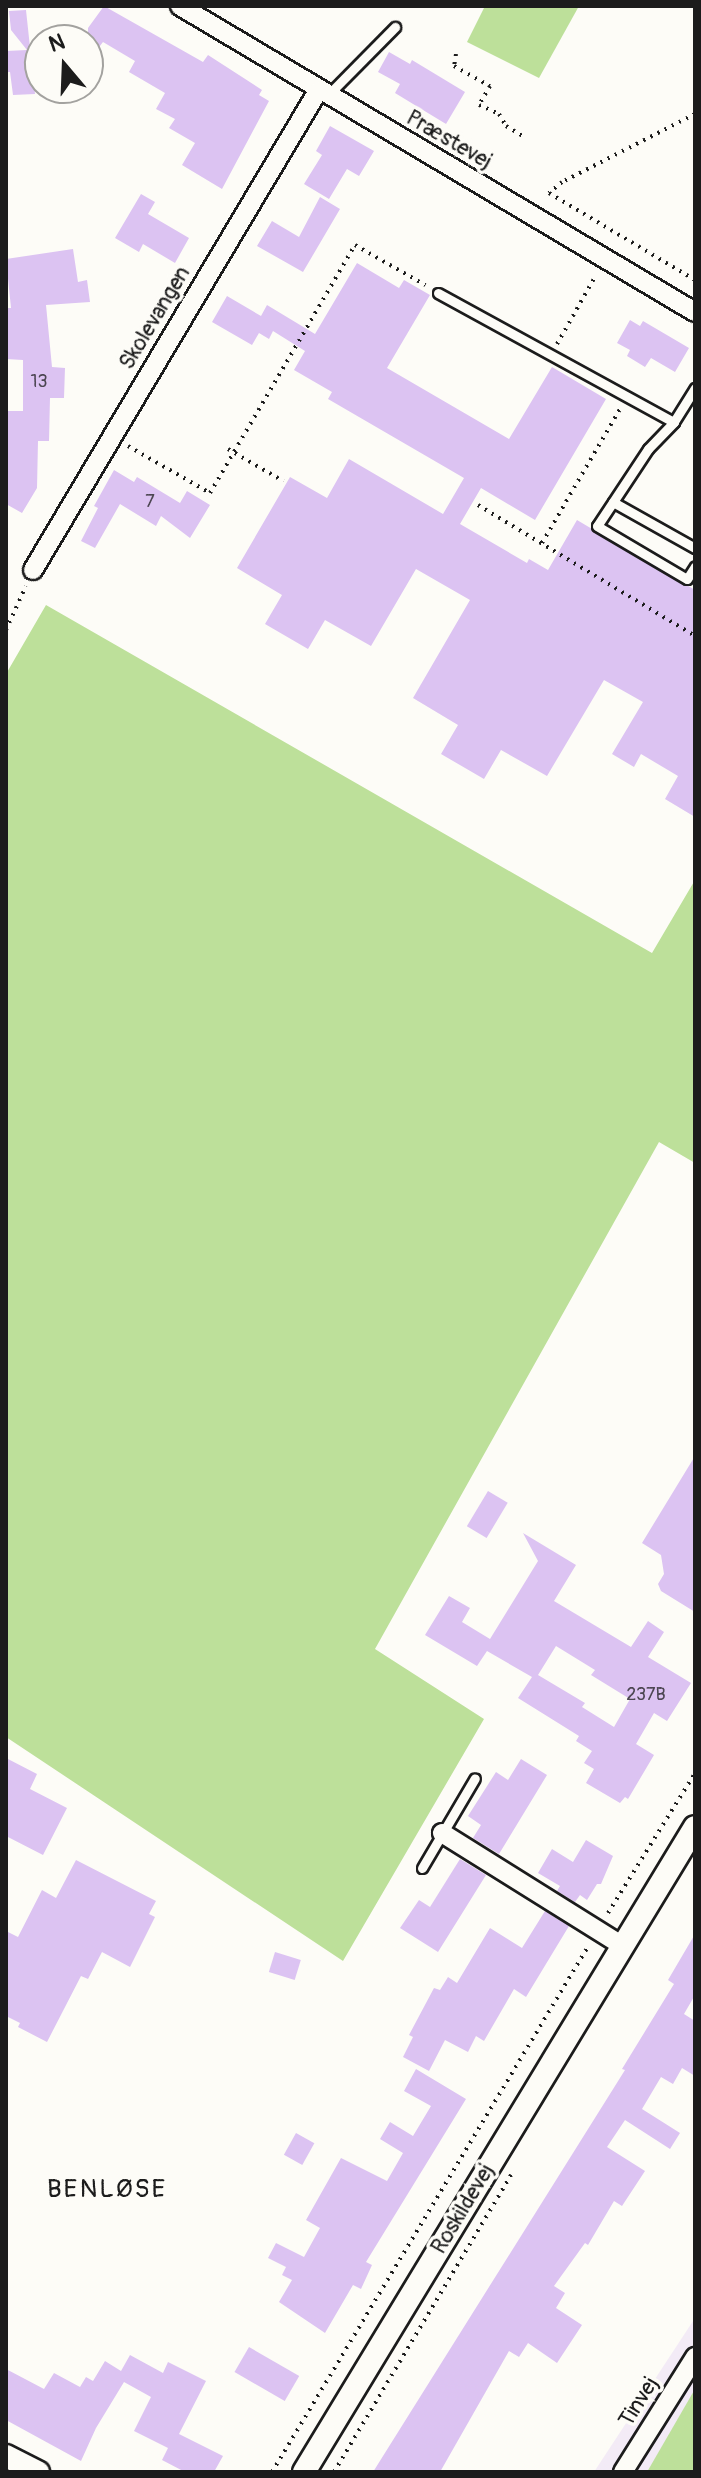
<!DOCTYPE html>
<html>
<head>
<meta charset="utf-8">
<style>
  body { margin:0 }
  #map { position:relative; width:701px; height:2478px; overflow:hidden; background:#fdfcf7; font-family:Pangolin,sans-serif }
  div>[style] { position:absolute }
  .built>* { inset:0; background:#f3ebf6 }
  .green>* { inset:0; background:#bde09a }
  .building>* { inset:0; background:#dcc3f2; transform-origin:0 0 }
  .path>* { height:4px; margin-top:-2px; transform-origin:0; background:repeating-linear-gradient(90deg,#1c1c1c 0 2px,transparent 0 8px) }
  .roads { filter:drop-shadow(2px 0 #1c1c1c) drop-shadow(-2px 0 #1c1c1c) drop-shadow(0 2px #1c1c1c) drop-shadow(0 -2px #1c1c1c) }
  .service>* { height:9px; margin:-4.5px; padding:0 4.5px; transform-origin:4.5px; border-radius:4.5px; background:#fdfcf7 }
  .minor>* { height:18px; margin:-9px; padding:0 9px; transform-origin:9px; border-radius:9px; background:#fdfcf7 }
  .tertiary>* { height:22px; margin:-11px; padding:0 11px; transform-origin:11px; border-radius:11px; background:#fdfcf7 }
  span { translate:-50% -50%; white-space:nowrap; text-align:center; line-height:1.15; -webkit-text-stroke:7px #fdfcf7; paint-order:stroke }
  .number-label { font-size:18px; color:#4c4652 }
  .number-label span { -webkit-text-stroke-width:0 }
  .street-label { font-size:22px; color:#1c1c1c }
  .quarter-label { font-size:26px; color:#1c1c1c; letter-spacing:2px }
  .frame { position:absolute; inset:0; border:8px solid #1c1c1c; pointer-events:none }
  .north { position:absolute; left:24px; top:24px; width:80px; height:80px; box-sizing:border-box; background:#fdfcf7; border:2px solid #a3a29f; border-radius:50%; rotate:341deg; font-size:22px; font-weight:700; line-height:32px; text-align:center; color:#1c1c1c }
  .north::after { content:''; display:block; margin:auto; width:28px; height:36px; background:#1c1c1c; clip-path:polygon(50% 0,100% 100%,50% 72%,0 100%) }
</style>
</head>
<body>
<div id="map">
  <div class="built">
    <div style="clip-path:polygon(695px 2318px,695px 2472px,594px 2472px)"></div>
  </div>
  <div class="green">
    <div style="clip-path:polygon(485px 6px,579px 6px,539px 78px,467px 42px)"></div>
    <div style="clip-path:polygon(46px 605px,652px 953px,695px 880px,695px 1163px,659px 1142px,375px 1649px,484px 1719px,343px 1961px,6px 1737px,6px 674px)"></div>
    <div style="clip-path:polygon(695px 2389px,695px 2472px,647px 2472px)"></div>
  </div>
  <div class="building">
    <div style="clip-path:polygon(104px 6px,203px 62px,208px 55px,262px 90px,259px 95px,269px 101px,222px 189px,182px 165px,195px 143px,169px 128px,175px 119px,156px 109px,165px 93px,129px 72px,135px 61px,103px 42px,88px 61px,88px 28px)"></div>
    <div style="clip-path:polygon(26px 10px,35px 94px,13px 95px,10px 72px,6px 72px,6px 51px,27px 50px,11px 30px,9px 11px)"></div>
    <div style="clip-path:polygon(389px 52px,410px 64px,412px 60px,465px 92px,446px 124px,395px 93px,400px 84px,378px 72px)"></div>
    <div style="clip-path:polygon(330px 126px,374px 151px,359px 176px,347px 169px,329px 199px,304px 184px,322px 155px,316px 151px)"></div>
    <div style="clip-path:polygon(141px 194px,155px 202px,148px 214px,189px 238px,175px 263px,143px 244px,139px 252px,115px 238px)"></div>
    <div style="clip-path:polygon(320px 197px,340px 209px,303px 272px,257px 246px,272px 221px,299px 237px)"></div>
    <div style="clip-path:polygon(73px 249px,78px 282px,87px 280px,90px 302px,46px 305px,52px 367px,65px 368px,64px 398px,50px 398px,49px 441px,38px 441px,37px 488px,22px 513px,6px 504px,6px 411px,23px 411px,23px 360px,6px 359px,6px 308px,11px 308px,6px 259px)"></div>
    <div style="clip-path:polygon(357px 263px,399px 288px,404px 280px,430px 295px,387px 368px,509px 439px,552px 367px,606px 399px,535px 520px,481px 488px,460px 524px,527px 563px,529px 559px,548px 570px,577px 520px,695px 590px,695px 817px,665px 799px,678px 776px,641px 754px,634px 767px,612px 754px,643px 702px,604px 680px,547px 776px,501px 750px,484px 779px,441px 754px,458px 725px,413px 698px,470px 600px,416px 569px,371px 646px,325px 620px,308px 649px,265px 624px,282px 595px,237px 568px,290px 477px,327px 498px,349px 459px,443px 514px,464px 478px,328px 399px,332px 392px,294px 370px,305px 351px,273px 331px,269px 339px,259px 333px,252px 345px,212px 322px,227px 296px,261px 316px,267px 305px,315px 334px)"></div>
    <div style="clip-path:polygon(630px 320px,640px 326px,643px 321px,689px 348px,675px 372px,651px 358px,645px 367px,627px 356px,630px 350px,617px 343px)"></div>
    <div style="clip-path:polygon(114px 470px,134px 482px,137px 477px,180px 503px,187px 491px,210px 505px,190px 538px,161px 516px,156px 526px,120px 504px,95px 548px,81px 541px,98px 508px,94px 506px)"></div>
    <div style="clip-path:polygon(695px 1456px,695px 1612px,661px 1591px,658px 1584px,664px 1574px,661px 1555px,642px 1543px)"></div>
    <div style="left:488px;top:1491px;width:23px;height:41px;rotate:31deg"></div>
    <div style="clip-path:polygon(evenodd,523px 1533px,576px 1565px,554px 1601px,631px 1647px,648px 1621px,664px 1632px,648px 1657px,691px 1683px,667px 1721px,654px 1713px,636px 1744px,654px 1755px,628px 1799px,625px 1797px,620px 1803px,586px 1783px,594px 1769px,584px 1763px,592px 1751px,576px 1741px,579px 1736px,518px 1698px,532px 1677px,487px 1651px,477px 1666px,425px 1635px,449px 1596px,470px 1608px,462px 1622px,490px 1639px,538px 1561px,523px 1533px,556px 1646px,595px 1670px,591px 1675px,630px 1699px,614px 1727px,582px 1707px,585px 1703px,538px 1675px,556px 1646px)"></div>
    <div style="clip-path:polygon(6px 1758px,37px 1774px,30px 1789px,67px 1808px,43px 1855px,6px 1836px)"></div>
    <div style="clip-path:polygon(521px 1759px,547px 1775px,499px 1854px,473px 1838px,481px 1825px,468px 1816px,496px 1772px,508px 1780px)"></div>
    <div style="clip-path:polygon(586px 1840px,613px 1856px,601px 1884px,597px 1884px,587px 1900px,580px 1895px,575px 1902px,557px 1891px,560px 1886px,538px 1873px,552px 1849px,573px 1862px)"></div>
    <div style="clip-path:polygon(460px 1859px,486px 1875px,438px 1952px,400px 1928px,419px 1900px,430px 1907px)"></div>
    <div style="clip-path:polygon(76px 1860px,156px 1901px,149px 1914px,155px 1917px,130px 1967px,102px 1952px,88px 1979px,81px 1976px,47px 2042px,18px 2027px,20px 2023px,6px 2016px,6px 1931px,18px 1937px,42px 1890px,56px 1898px)"></div>
    <div style="clip-path:polygon(545px 1911px,569px 1926px,526px 1997px,514px 1989px,484px 2041px,476px 2036px,468px 2052px,445px 2040px,429px 2071px,403px 2057px,413px 2037px,409px 2035px,434px 1988px,440px 1990px,448px 1977px,457px 1983px,490px 1928px,522px 1948px)"></div>
    <div style="clip-path:polygon(695px 1934px,695px 1995px,684px 2014px,695px 2021px,695px 2076px,682px 2068px,673px 2084px,661px 2077px,642px 2109px,680px 2133px,670px 2149px,625px 2120px,607px 2147px,645px 2171px,622px 2206px,614px 2201px,588px 2245px,585px 2243px,554px 2286px,565px 2293px,556px 2308px,582px 2325px,557px 2363px,528px 2343px,519px 2357px,509px 2351px,440px 2472px,373px 2472px,625px 2070px,622px 2069px,674px 1984px,668px 1980px)"></div>
    <div style="left:275px;top:1952px;width:27px;height:21px;rotate:17deg"></div>
    <div style="clip-path:polygon(416px 2069px,466px 2099px,366px 2262px,372px 2265px,361px 2289px,353px 2285px,325px 2333px,279px 2302px,292px 2280px,282px 2275px,286px 2267px,268px 2258px,276px 2243px,304px 2257px,320px 2228px,306px 2220px,341px 2158px,387px 2181px,403px 2153px,380px 2139px,390px 2122px,413px 2136px,431px 2106px,404px 2091px)"></div>
    <div style="left:296px;top:2133px;width:21px;height:25px;rotate:29deg"></div>
    <div style="left:249px;top:2347px;width:58px;height:29px;rotate:30deg"></div>
    <div style="clip-path:polygon(130px 2355px,163px 2373px,168px 2362px,206px 2381px,179px 2434px,223px 2456px,214px 2472px,185px 2472px,162px 2460px,168px 2448px,134px 2431px,151px 2397px,124px 2382px,96px 2428px,81px 2461px,6px 2420px,6px 2369px,44px 2389px,54px 2373px,80px 2387px,86px 2377px,93px 2381px,105px 2361px,121px 2371px)"></div>
  </div>
  <div class="path">
    <div style="left:456px;top:54px;width:12px;rotate:99deg"></div>
    <div style="left:454px;top:66px;width:41px;rotate:29.1deg"></div>
    <div style="left:490px;top:86px;width:22px;rotate:120deg"></div>
    <div style="left:479px;top:105px;width:22px;rotate:24deg"></div>
    <div style="left:499px;top:114px;width:14px;rotate:60deg"></div>
    <div style="left:506px;top:126px;width:23px;rotate:31deg"></div>
    <div style="left:695px;top:114px;width:149px;rotate:152.9deg"></div>
    <div style="left:562px;top:182px;width:17px;rotate:140deg"></div>
    <div style="left:549px;top:193px;width:170px;rotate:30.8deg"></div>
    <div style="left:557px;top:344px;width:79px;rotate:-60.5deg"></div>
    <div style="left:128px;top:446px;width:95px;rotate:29.8deg"></div>
    <div style="left:210px;top:493px;width:287px;rotate:-59.7deg"></div>
    <div style="left:355px;top:245px;width:81px;rotate:29.7deg"></div>
    <div style="left:228px;top:449px;width:64px;rotate:30.2deg"></div>
    <div style="left:478px;top:505px;width:253px;rotate:31.1deg"></div>
    <div style="left:542px;top:543px;width:155px;rotate:-59.8deg"></div>
    <div style="left:6px;top:630px;width:48px;rotate:-65.6deg"></div>
    <div style="left:608px;top:1913px;width:165px;rotate:-58.1deg"></div>
    <div style="left:272px;top:2472px;width:615px;rotate:-58.97deg"></div>
    <div style="left:334px;top:2472px;width:346px;rotate:-59.2deg"></div>
  </div>
  <div class="roads">
    <div class="service">
      <div style="left:327px;top:96px;width:97px;rotate:-45.4deg"></div>
      <div style="left:438px;top:293px;width:269px;rotate:28.7deg"></div>
      <div style="left:695px;top:388px;width:40px;rotate:122deg"></div>
      <div style="left:674px;top:422px;width:37px;rotate:134deg"></div>
      <div style="left:648px;top:449px;width:92px;rotate:123.5deg"></div>
      <div style="left:597px;top:526px;width:104px;rotate:30.5deg"></div>
      <div style="left:687px;top:579px;width:15px;rotate:-58deg"></div>
      <div style="left:613px;top:502px;width:94px;rotate:29.3deg"></div>
      <div style="left:422px;top:1868px;width:104px;rotate:-59.5deg"></div>
    </div>
    <div class="minor">
      <div style="left:180px;top:6px;width:599px;rotate:30.72deg"></div>
      <div style="left:33px;top:570px;width:557px;rotate:-59.25deg"></div>
      <div style="left:442px;top:1833px;width:213px;rotate:32deg"></div>
      <div style="left:623px;top:2472px;width:136px;rotate:-57.9deg"></div>
    </div>
    <div class="tertiary">
      <div style="left:6px;top:2456px;width:36px;rotate:27deg"></div>
      <div style="left:304px;top:2472px;width:754px;rotate:-58.78deg"></div>
    </div>
  </div>
  <div class="number-label">
    <span style="left:39px;top:382px">13</span>
    <span style="left:150px;top:502px">7</span>
    <span style="left:646px;top:1695px">237B</span>
  </div>
  <div class="street-label">
    <span style="left:449px;top:140px;rotate:30deg">Præstevej</span>
    <span style="left:155px;top:318px;rotate:-59deg">Skolevangen</span>
    <span style="left:463px;top:2209px;rotate:-59deg">Roskildevej</span>
    <span style="left:639px;top:2402px;rotate:-58deg">Tinvej</span>
  </div>
  <div class="quarter-label">
    <span style="left:107px;top:2190px">BENLØSE</span>
  </div>
  <div class="frame"></div>
  <div class="north">N</div>
</div>
</body>
</html>
